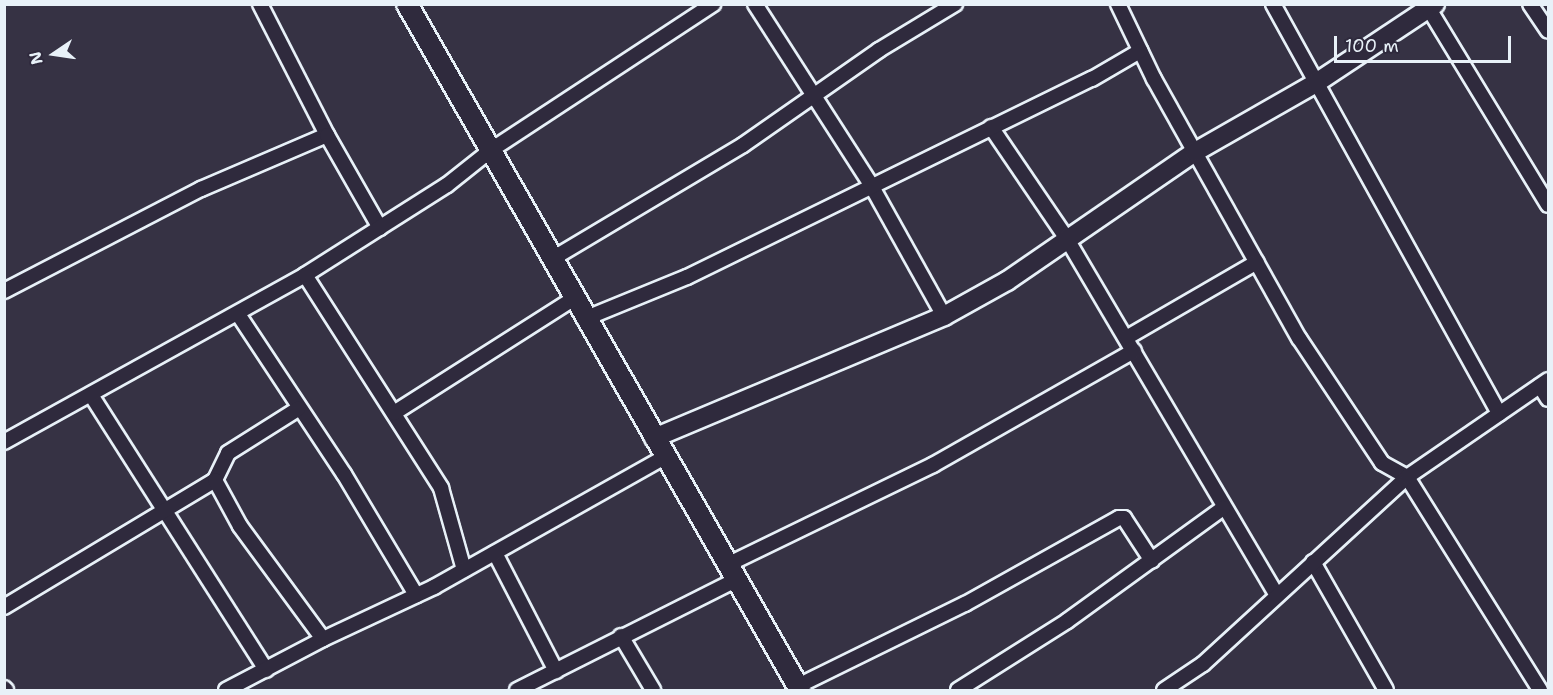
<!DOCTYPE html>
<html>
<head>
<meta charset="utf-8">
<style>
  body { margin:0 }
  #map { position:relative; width:1553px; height:695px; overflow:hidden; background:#363244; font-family:"Shantell Sans",sans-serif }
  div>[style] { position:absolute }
  .roads { filter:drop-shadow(2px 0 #e8f1f8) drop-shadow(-2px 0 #e8f1f8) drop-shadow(0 2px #e8f1f8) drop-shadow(0 -2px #e8f1f8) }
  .minor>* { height:14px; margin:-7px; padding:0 7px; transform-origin:7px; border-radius:7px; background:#2f2a3d }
  .tertiary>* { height:18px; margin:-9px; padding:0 9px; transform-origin:9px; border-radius:9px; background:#2f2a3d }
  .secondary>* { height:20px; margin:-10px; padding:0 10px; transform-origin:10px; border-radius:10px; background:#2f2a3d }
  span { translate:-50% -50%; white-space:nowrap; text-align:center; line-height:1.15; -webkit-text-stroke:4.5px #2f2a3d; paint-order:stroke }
  .frame { position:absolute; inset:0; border:6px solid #e8f1f8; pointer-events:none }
  .north { position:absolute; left:24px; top:24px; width:60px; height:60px; -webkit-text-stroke:4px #2f2a3d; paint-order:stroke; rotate:257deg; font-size:16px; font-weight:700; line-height:24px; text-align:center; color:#e8f1f8 }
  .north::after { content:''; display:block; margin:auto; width:21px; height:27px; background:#e8f1f8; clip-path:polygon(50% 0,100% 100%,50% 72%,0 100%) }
  .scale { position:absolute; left:1334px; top:36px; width:177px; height:27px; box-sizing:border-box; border:3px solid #e8f1f8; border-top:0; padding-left:8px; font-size:18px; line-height:21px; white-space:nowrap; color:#e8f1f8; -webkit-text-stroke:4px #2f2a3d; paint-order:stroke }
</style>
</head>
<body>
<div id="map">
  <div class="roads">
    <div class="minor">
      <div style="left:260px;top:4px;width:147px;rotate:62.9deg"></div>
      <div style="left:755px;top:4px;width:215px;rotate:57.3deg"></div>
      <div style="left:871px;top:185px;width:150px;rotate:60.9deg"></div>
      <div style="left:1118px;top:4px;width:83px;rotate:64.4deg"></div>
      <div style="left:1154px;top:79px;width:297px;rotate:60.8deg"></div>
      <div style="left:1299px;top:338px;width:150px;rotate:56.4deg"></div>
      <div style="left:1382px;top:463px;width:29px;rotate:29deg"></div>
      <div style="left:1407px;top:477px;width:251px;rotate:58deg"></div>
      <div style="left:1273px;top:4px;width:468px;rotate:61.1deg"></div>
      <div style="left:1426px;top:4px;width:235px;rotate:58.7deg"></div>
      <div style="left:1530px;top:4px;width:32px;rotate:56deg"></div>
      <div style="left:991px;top:127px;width:135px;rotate:55.8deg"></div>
      <div style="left:1067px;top:239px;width:413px;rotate:59.5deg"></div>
      <div style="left:552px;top:259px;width:222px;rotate:-30.8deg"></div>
      <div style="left:743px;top:145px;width:166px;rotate:-34.9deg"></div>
      <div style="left:879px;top:50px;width:89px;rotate:-31.2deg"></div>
      <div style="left:305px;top:275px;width:253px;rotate:57.4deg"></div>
      <div style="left:441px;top:488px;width:85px;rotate:74.3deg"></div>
      <div style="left:4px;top:291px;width:222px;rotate:-27.4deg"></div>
      <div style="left:201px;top:189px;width:137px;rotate:-23.2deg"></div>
      <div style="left:327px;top:135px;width:107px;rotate:60.3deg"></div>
      <div style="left:238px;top:314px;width:192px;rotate:56.5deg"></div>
      <div style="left:344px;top:474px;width:141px;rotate:59.2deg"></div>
      <div style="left:584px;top:319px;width:111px;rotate:-22.2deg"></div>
      <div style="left:687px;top:277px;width:451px;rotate:-26.1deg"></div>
      <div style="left:1092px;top:79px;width:56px;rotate:-30.3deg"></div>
      <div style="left:1126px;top:338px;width:151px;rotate:-30.1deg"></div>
      <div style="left:1540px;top:386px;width:15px;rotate:58deg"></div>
      <div style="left:91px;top:395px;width:326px;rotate:57.5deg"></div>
      <div style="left:394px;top:413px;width:212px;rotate:-32.5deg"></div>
      <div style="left:4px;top:442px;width:344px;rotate:-29deg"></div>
      <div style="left:305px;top:275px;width:168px;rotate:-32.4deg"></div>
      <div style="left:447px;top:185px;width:56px;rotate:-38.5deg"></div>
      <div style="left:491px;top:150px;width:266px;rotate:-33.3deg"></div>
      <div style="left:215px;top:480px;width:30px;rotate:-64deg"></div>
      <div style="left:228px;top:453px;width:83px;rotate:-32.2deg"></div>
      <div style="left:495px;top:553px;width:133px;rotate:62.7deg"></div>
      <div style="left:1313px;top:562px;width:147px;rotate:60.3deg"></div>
      <div style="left:727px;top:565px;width:229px;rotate:-25.9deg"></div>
      <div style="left:933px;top:465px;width:231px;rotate:-29.6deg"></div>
      <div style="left:4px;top:607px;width:246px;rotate:-31deg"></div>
      <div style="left:215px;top:480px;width:52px;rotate:61.5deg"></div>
      <div style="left:240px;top:526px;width:140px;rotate:53.7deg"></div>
      <div style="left:621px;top:636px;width:63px;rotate:59.3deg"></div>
      <div style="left:798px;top:686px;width:186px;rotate:-26.2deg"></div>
      <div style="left:965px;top:604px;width:176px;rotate:-29.2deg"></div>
      <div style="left:1119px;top:518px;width:5px"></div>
      <div style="left:1124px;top:518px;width:51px;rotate:56.9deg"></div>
      <div style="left:4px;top:688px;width:3px;rotate:45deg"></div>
      <div style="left:226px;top:690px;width:110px;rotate:-27.7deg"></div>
      <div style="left:323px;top:639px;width:123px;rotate:-25.1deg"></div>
      <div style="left:434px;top:587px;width:265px;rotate:-29.4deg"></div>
      <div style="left:517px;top:690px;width:245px;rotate:-26.7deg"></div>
      <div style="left:958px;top:690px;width:129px;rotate:-32.3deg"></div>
      <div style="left:1067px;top:621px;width:193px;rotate:-35.9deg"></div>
      <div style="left:1164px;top:690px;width:47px;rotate:-33.7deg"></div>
      <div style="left:1203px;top:664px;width:277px;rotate:-42.5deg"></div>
      <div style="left:1407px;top:477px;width:171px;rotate:-34.5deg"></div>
    </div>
    <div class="tertiary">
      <div style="left:654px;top:438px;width:315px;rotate:-22.8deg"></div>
      <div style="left:944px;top:316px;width:72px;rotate:-29.1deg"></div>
      <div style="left:1007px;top:281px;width:228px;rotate:-34.5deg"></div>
      <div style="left:1195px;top:152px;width:139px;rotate:-29.7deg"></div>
      <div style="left:1316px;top:83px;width:143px;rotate:-33.6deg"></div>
    </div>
    <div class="secondary">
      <div style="left:407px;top:4px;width:791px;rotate:60.19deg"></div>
    </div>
  </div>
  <div class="frame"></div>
  <div class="north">N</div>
  <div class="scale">100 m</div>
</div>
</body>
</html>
